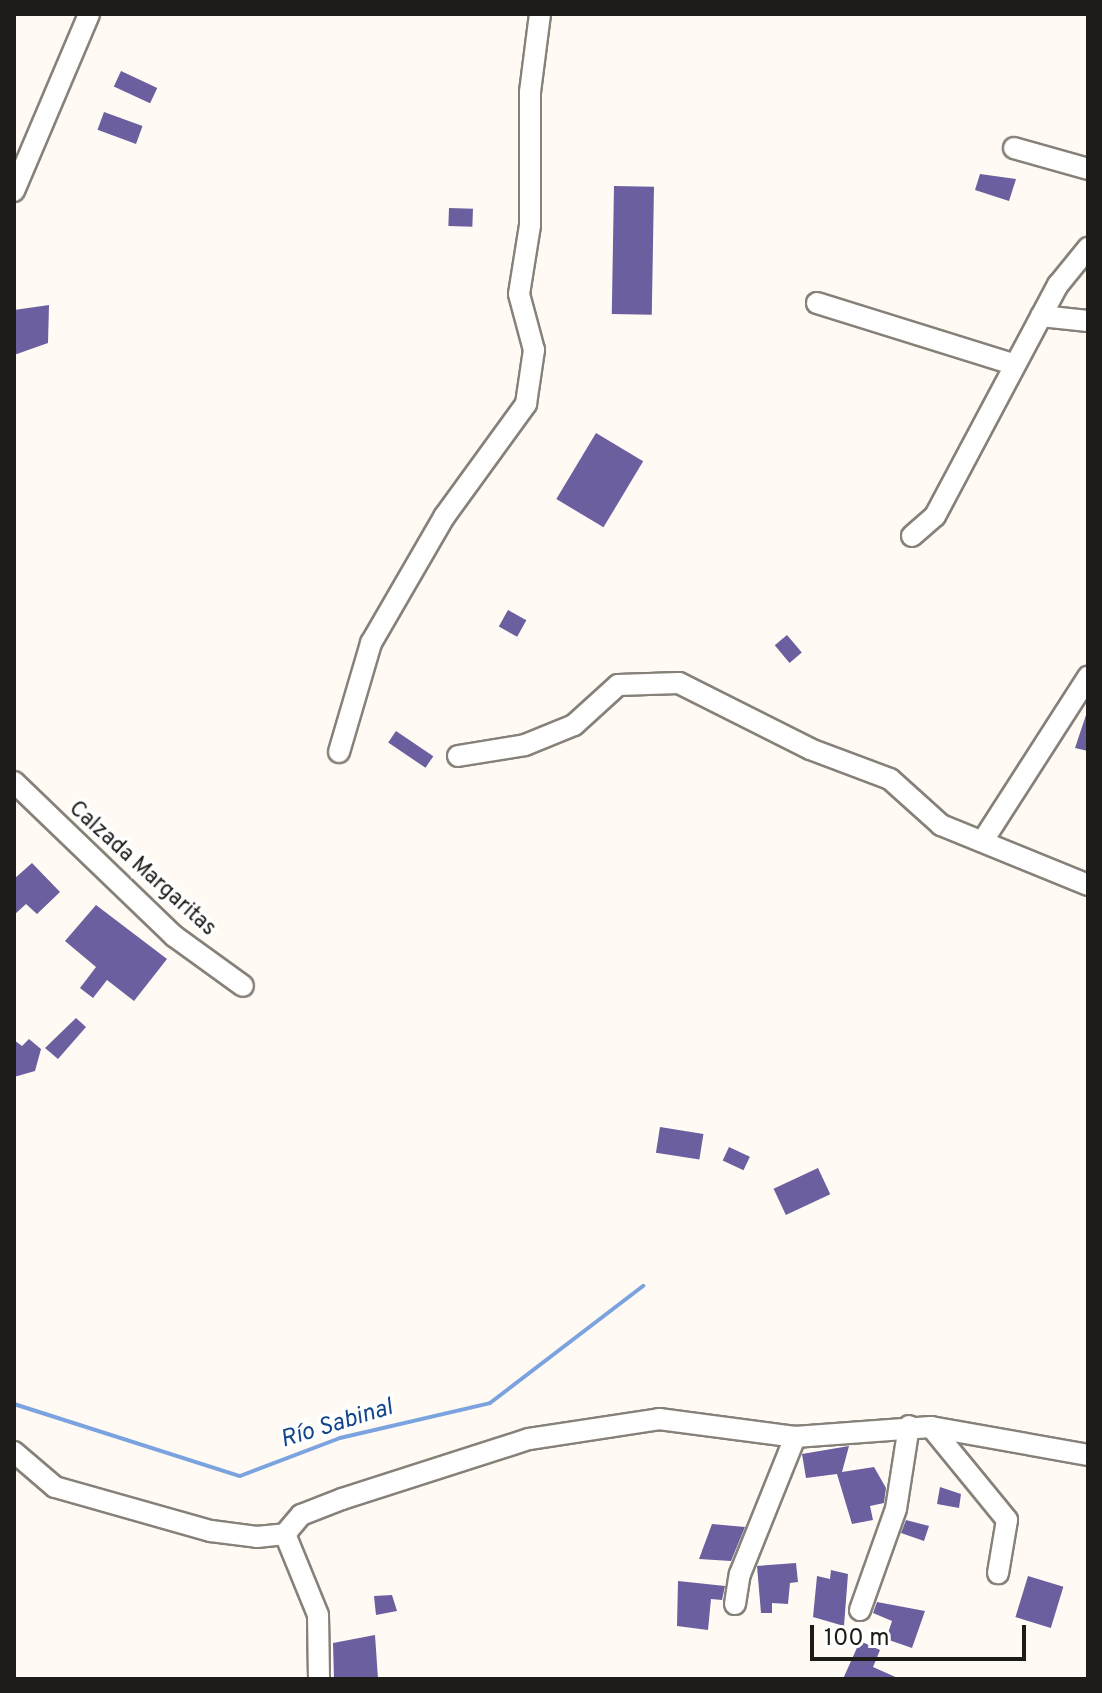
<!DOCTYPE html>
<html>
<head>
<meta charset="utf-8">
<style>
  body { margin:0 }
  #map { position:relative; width:1102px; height:1693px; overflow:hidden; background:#fffaf3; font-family:Overpass,sans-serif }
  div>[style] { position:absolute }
  .stream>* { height:4px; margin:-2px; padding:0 2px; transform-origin:2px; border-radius:2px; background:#7ba3df }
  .building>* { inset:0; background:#6b5f9f; transform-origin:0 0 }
  .roads { filter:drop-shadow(2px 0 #868179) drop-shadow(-2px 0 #868179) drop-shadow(0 2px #868179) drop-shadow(0 -2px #868179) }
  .minor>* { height:20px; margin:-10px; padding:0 10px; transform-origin:10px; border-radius:10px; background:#fff }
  span { translate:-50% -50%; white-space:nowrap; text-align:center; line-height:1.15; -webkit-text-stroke:7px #fff; paint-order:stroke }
  .street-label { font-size:22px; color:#1e1c19 }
  .water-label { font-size:24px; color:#12448a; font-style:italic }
  .frame { position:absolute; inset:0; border:16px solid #1e1c19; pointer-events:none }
  .scale { position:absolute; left:810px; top:1625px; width:216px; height:36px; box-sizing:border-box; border:4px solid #1e1c19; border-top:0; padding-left:10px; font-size:24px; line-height:28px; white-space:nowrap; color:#1e1c19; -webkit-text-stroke:6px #fff; paint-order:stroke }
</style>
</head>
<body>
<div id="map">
  <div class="stream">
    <div style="left:14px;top:1404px;width:237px;rotate:17.7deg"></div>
    <div style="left:240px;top:1476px;width:107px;rotate:-20.8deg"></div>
    <div style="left:340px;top:1438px;width:154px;rotate:-13.1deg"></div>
    <div style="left:490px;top:1403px;width:193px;rotate:-37.4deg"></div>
  </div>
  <div class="building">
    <div style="left:121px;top:71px;width:40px;height:17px;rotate:25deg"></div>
    <div style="left:104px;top:112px;width:41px;height:19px;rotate:20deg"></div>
    <div style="clip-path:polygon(980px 174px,1016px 179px,1009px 201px,975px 190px)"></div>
    <div style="left:614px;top:186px;width:40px;height:128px;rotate:1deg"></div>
    <div style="left:449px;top:208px;width:24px;height:18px;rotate:2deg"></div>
    <div style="clip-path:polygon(49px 305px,48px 343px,14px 355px,14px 310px)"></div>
    <div style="left:596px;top:433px;width:55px;height:77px;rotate:31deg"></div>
    <div style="left:508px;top:610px;width:21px;height:19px;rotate:29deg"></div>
    <div style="left:787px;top:635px;width:23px;height:16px;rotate:50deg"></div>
    <div style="clip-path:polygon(1088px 709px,1088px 751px,1075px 748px)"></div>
    <div style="left:396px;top:731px;width:45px;height:14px;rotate:34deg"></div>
    <div style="clip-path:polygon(32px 863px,60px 892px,37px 914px,26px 904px,14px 915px,14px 879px)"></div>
    <div style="clip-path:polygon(96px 905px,167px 959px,134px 1001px,107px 980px,93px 998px,80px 988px,96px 967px,65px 941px)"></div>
    <div style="clip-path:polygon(76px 1018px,86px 1027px,58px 1059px,45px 1048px)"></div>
    <div style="clip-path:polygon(29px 1039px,41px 1049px,35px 1071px,14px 1077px,14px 1040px,22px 1046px)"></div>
    <div style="left:660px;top:1127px;width:44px;height:26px;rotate:9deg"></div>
    <div style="left:729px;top:1147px;width:23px;height:15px;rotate:25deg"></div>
    <div style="left:818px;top:1168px;width:29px;height:49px;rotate:65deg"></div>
    <div style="clip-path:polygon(849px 1446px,842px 1472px,874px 1467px,886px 1488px,884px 1503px,870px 1506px,873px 1520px,852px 1524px,837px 1474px,806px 1478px,802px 1454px)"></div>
    <div style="clip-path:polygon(940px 1487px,961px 1494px,959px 1508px,937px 1504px)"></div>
    <div style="clip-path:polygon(906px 1520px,929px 1526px,924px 1541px,901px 1533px)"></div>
    <div style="clip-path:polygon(712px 1524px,745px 1527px,731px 1561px,699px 1559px)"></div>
    <div style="clip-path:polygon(796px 1563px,798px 1582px,790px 1583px,788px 1604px,772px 1603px,772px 1613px,761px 1613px,757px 1566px)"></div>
    <div style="clip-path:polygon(831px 1570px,848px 1574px,844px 1626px,813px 1617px,817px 1576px,830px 1579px)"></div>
    <div style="left:1028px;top:1576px;width:37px;height:43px;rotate:17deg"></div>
    <div style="clip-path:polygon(678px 1581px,725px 1586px,722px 1600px,711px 1599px,708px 1630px,677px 1626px)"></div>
    <div style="clip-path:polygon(392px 1595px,397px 1611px,376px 1615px,374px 1596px)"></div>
    <div style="clip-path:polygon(877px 1602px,925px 1611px,912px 1648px,886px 1639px,892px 1621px,873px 1613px)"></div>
    <div style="clip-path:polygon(375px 1635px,378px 1679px,334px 1679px,333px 1643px)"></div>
    <div style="clip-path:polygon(860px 1641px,880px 1650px,873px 1667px,900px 1679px,843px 1679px)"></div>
  </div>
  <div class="roads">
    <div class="minor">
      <div style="left:1014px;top:148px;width:77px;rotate:15.8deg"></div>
      <div style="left:14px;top:191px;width:192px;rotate:-67deg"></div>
      <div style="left:817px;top:303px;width:205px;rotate:17.3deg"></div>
      <div style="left:1041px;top:316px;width:47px;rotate:6.1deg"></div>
      <div style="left:912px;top:536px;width:30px;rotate:-41deg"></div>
      <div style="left:935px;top:516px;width:262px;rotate:-62deg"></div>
      <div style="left:1058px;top:285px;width:48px;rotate:-51deg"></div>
      <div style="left:339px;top:752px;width:114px;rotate:-73.6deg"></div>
      <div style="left:371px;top:643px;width:146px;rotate:-59.9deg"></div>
      <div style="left:444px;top:517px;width:140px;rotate:-54deg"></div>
      <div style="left:526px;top:404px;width:55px;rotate:-81.6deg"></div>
      <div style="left:534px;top:350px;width:58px;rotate:-105deg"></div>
      <div style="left:519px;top:294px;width:70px;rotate:-80.9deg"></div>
      <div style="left:530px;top:225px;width:133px;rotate:-90deg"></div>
      <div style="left:530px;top:92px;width:79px;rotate:-82.7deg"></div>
      <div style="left:458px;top:756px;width:68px;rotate:-9.3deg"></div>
      <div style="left:525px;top:745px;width:53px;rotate:-22.2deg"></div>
      <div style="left:574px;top:725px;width:59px;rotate:-42.3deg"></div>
      <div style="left:618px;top:685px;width:61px;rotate:-1.9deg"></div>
      <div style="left:679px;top:683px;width:147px;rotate:26.7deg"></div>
      <div style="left:810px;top:749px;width:85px;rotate:20.6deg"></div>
      <div style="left:890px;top:779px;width:69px;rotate:42deg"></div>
      <div style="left:941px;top:825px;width:159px;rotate:22.2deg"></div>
      <div style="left:14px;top:782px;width:222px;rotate:43.9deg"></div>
      <div style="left:174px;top:936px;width:85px;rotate:35.9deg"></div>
      <div style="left:984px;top:839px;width:193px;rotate:-57.3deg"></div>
      <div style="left:931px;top:1427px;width:120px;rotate:50.7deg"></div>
      <div style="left:1007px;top:1520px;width:54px;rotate:99.6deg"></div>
      <div style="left:14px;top:1452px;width:54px;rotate:40.5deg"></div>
      <div style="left:55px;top:1487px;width:162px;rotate:15.8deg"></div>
      <div style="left:211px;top:1531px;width:46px;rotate:7.4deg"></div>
      <div style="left:257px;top:1537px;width:28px;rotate:-6deg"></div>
      <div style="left:285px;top:1534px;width:25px;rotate:-50deg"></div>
      <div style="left:301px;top:1515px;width:44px;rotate:-21.3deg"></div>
      <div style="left:342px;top:1499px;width:196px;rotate:-17.8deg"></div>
      <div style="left:529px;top:1439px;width:132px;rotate:-8.7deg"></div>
      <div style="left:659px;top:1419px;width:137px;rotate:7.5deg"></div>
      <div style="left:795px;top:1437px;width:136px;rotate:-4.2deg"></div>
      <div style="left:931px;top:1427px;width:159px;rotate:10.1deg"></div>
      <div style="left:285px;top:1534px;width:87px;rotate:67.8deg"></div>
      <div style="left:318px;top:1615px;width:64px;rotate:89.1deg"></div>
      <div style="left:735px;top:1604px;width:30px;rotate:-81deg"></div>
      <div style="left:740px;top:1574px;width:148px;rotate:-68.1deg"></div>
      <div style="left:860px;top:1610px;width:107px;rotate:-70.4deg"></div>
      <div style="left:896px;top:1509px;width:84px;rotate:-81.1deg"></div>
    </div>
  </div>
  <div class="street-label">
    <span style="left:142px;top:869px;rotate:42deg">Calzada Margaritas</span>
  </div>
  <div class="water-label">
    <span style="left:337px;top:1425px;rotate:-17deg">Río Sabinal</span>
  </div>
  <div class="frame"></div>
  <div class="scale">100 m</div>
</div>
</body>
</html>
